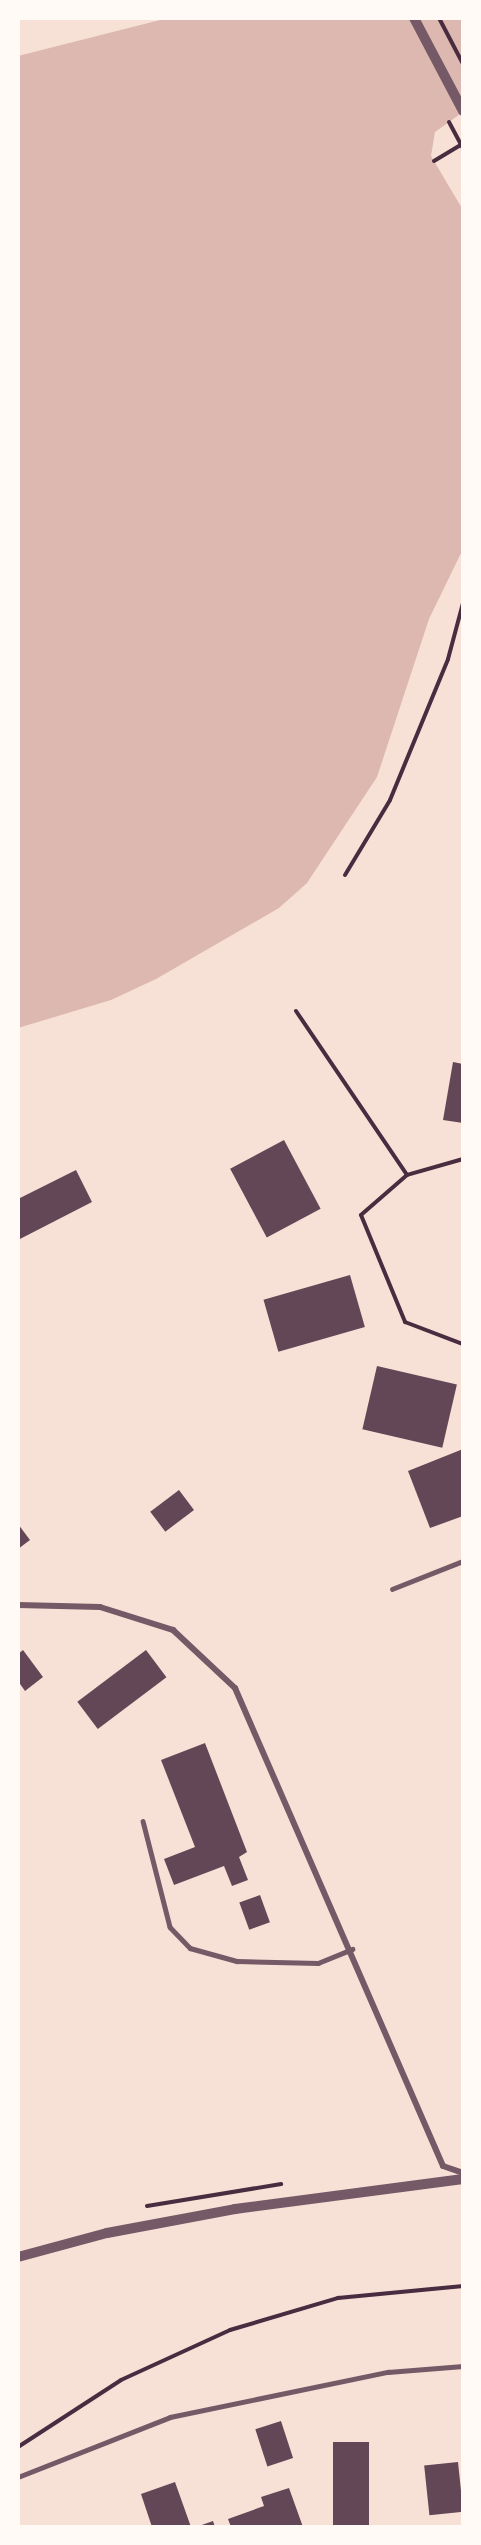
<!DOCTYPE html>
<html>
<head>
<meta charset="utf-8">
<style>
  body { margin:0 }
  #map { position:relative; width:481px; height:2545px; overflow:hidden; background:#f7e1d7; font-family:"Source Sans 3",sans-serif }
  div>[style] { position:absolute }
  .water>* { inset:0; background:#dcb8b0 }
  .building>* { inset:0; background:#644757; transform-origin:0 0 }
  .path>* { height:4px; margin:-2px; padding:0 2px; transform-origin:2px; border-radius:2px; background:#4a2c40 }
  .service>* { height:4.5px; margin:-2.25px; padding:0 2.25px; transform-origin:2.25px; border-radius:2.25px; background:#755966 }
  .minor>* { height:6px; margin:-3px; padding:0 3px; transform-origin:3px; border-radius:3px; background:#755966 }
  .tertiary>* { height:10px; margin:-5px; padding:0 5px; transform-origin:5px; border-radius:5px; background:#755966 }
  span { translate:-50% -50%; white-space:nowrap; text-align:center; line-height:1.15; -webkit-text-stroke:4.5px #fffaf5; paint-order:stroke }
  .frame { position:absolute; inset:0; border:20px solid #fffaf5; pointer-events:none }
</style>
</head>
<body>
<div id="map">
  <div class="water">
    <div style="clip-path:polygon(168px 18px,463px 18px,463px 112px,435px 132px,431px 156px,463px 210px,463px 549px,429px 619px,377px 777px,307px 883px,279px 908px,156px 979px,111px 1000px,18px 1028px,18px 56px)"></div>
  </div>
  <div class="building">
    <div style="clip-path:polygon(453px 1062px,463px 1064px,463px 1123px,443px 1120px)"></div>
    <div style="left:284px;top:1140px;width:78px;height:61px;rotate:62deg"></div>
    <div style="clip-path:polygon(76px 1170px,92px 1202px,18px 1240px,18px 1199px)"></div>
    <div style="left:350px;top:1275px;width:54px;height:90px;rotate:74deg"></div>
    <div style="left:377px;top:1366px;width:82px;height:65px;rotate:13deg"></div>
    <div style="clip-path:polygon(463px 1449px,463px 1516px,430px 1528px,408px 1471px)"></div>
    <div style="left:179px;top:1490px;width:25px;height:36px;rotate:53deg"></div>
    <div style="clip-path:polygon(18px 1524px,30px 1540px,18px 1549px)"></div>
    <div style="clip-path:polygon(23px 1650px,43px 1677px,25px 1691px,18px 1681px,18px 1654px)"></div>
    <div style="left:146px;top:1650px;width:34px;height:86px;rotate:53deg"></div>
    <div style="clip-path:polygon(205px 1743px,247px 1852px,239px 1857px,248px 1880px,232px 1886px,224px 1866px,174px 1885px,164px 1859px,195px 1847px,161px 1760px)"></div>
    <div style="left:260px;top:1895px;width:29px;height:22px;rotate:70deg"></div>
    <div style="left:281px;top:2421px;width:39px;height:27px;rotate:72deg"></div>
    <div style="left:333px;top:2442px;width:36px;height:85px"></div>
    <div style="left:458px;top:2462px;width:50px;height:34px;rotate:84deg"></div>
    <div style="clip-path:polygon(175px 2482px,191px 2527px,152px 2527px,141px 2494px)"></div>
    <div style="clip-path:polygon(289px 2488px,303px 2527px,231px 2527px,228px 2519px,264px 2506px,261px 2497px)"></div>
    <div style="clip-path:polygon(213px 2521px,215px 2527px,196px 2527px)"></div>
  </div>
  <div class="path">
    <div style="left:439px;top:18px;width:52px;rotate:62.4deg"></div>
    <div style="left:449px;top:122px;width:30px;rotate:62deg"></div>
    <div style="left:434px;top:161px;width:31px;rotate:-31deg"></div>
    <div style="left:345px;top:875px;width:87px;rotate:-59deg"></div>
    <div style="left:390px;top:800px;width:152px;rotate:-67.6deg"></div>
    <div style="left:448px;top:659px;width:58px;rotate:-75deg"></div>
    <div style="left:296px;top:1011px;width:198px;rotate:55.9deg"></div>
    <div style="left:463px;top:1159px;width:58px;rotate:164.1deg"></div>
    <div style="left:407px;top:1175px;width:61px;rotate:139deg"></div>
    <div style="left:361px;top:1215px;width:116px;rotate:67.6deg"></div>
    <div style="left:405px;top:1322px;width:62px;rotate:20.8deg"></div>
    <div style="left:147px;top:2206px;width:136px;rotate:-9.3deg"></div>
    <div style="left:18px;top:2447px;width:123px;rotate:-33deg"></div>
    <div style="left:121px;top:2380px;width:120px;rotate:-24.6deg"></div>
    <div style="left:230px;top:2330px;width:113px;rotate:-16.5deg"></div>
    <div style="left:338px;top:2298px;width:126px;rotate:-5.5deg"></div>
  </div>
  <div class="service">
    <div style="left:392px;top:1589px;width:76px;rotate:-21.5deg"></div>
    <div style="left:143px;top:1821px;width:109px;rotate:75.7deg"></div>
    <div style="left:170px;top:1927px;width:29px;rotate:46deg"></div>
    <div style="left:190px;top:1948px;width:49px;rotate:15.5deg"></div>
    <div style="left:237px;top:1961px;width:81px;rotate:1.4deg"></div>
    <div style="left:318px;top:1963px;width:37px;rotate:-22deg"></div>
    <div style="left:18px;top:2477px;width:163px;rotate:-21.5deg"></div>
    <div style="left:170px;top:2417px;width:223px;rotate:-11.7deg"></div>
    <div style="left:388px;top:2372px;width:75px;rotate:-4.6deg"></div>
  </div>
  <div class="minor">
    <div style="left:18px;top:1605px;width:82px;rotate:1.4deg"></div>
    <div style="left:100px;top:1607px;width:77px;rotate:17.5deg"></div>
    <div style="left:173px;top:1630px;width:85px;rotate:43.1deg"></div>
    <div style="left:235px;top:1688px;width:521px;rotate:66.48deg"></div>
    <div style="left:443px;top:2166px;width:21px;rotate:19deg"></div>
  </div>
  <div class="tertiary">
    <div style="left:414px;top:18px;width:105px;rotate:62.2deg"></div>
    <div style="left:18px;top:2257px;width:92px;rotate:-15.1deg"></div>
    <div style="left:107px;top:2233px;width:130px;rotate:-10.6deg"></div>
    <div style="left:235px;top:2209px;width:230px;rotate:-7.5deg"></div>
  </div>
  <div class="frame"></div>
</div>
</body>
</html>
